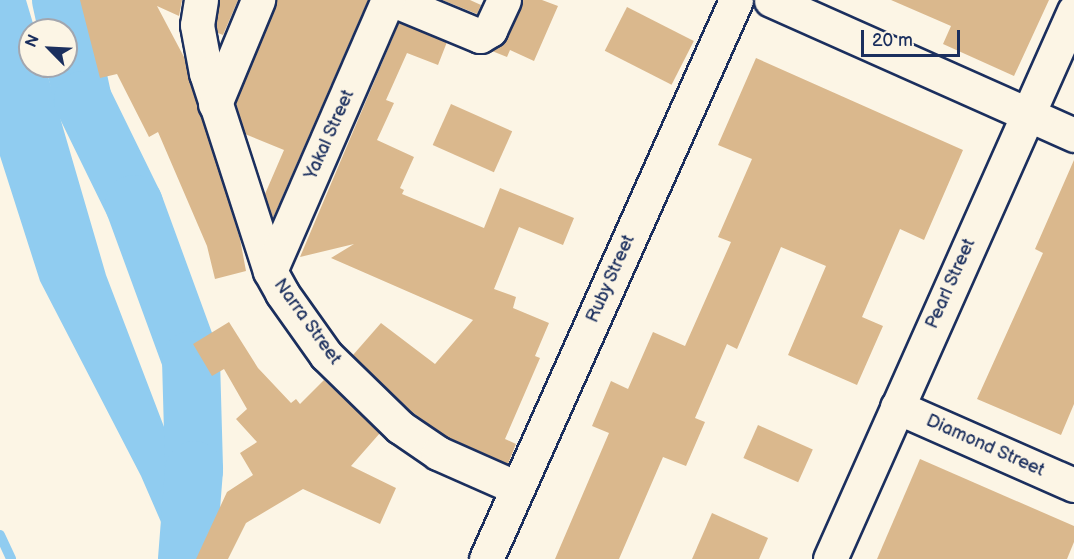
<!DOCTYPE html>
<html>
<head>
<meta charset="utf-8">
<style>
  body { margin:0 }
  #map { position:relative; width:1074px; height:559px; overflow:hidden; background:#fcf5e5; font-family:"Balsamiq Sans",sans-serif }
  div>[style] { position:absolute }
  .water>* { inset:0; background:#90ccf0 }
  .stream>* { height:10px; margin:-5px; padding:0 5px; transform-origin:5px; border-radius:5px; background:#90ccf0 }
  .river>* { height:58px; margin:-29px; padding:0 29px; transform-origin:29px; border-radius:29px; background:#90ccf0 }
  .building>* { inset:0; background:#dab88d; transform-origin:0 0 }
  .roads { filter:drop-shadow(2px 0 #1b2f5e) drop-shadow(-2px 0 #1b2f5e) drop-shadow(0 2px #1b2f5e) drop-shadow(0 -2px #1b2f5e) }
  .street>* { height:33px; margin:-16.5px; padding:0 16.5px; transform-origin:16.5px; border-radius:16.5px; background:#fcf5e5 }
  .secondary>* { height:33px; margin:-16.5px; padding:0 16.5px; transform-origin:16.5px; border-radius:16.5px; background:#fcf5e5 }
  span { translate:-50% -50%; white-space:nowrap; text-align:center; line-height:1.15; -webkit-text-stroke:4.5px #fcf5e5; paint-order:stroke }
  .street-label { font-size:18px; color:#1b2f5e }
  .north { position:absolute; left:18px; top:18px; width:60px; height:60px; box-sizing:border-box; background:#fcf5e5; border:2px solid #a2a6af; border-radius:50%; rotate:294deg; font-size:16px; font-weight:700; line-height:24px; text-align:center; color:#1b2f5e }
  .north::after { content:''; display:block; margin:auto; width:21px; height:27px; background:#1b2f5e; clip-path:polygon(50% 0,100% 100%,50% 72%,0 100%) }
  .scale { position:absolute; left:861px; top:30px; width:99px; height:27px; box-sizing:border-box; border:3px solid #1b2f5e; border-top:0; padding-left:8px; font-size:18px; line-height:21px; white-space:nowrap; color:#1b2f5e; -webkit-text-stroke:4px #fcf5e5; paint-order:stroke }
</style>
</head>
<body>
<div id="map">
  <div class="water">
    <div style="clip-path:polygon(0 0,26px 0,35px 30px,30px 30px,30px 66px,45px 66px,106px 275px,195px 508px,193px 559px,163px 559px,161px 522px,141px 476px,40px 281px,0 156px)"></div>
  </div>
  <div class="stream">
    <div style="left:0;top:535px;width:26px;rotate:65deg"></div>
  </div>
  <div class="river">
    <div style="left:61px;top:0;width:102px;rotate:77.6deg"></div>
    <div style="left:83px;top:100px;width:116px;rotate:63.9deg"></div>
    <div style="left:134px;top:204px;width:166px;rotate:69.9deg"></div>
    <div style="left:191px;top:360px;width:110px;rotate:88.4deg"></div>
    <div style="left:194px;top:470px;width:89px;rotate:94.5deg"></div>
  </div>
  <div class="building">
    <div style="clip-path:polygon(80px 0,182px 0,179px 16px,157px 6px,184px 57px,240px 239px,246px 271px,215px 279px,207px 246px,158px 132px,149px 137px,117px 74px,100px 78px)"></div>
    <div style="clip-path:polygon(219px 0,238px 0,223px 35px,218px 33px,216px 25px)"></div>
    <div style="clip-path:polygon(276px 0,368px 0,273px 218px,265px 194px,284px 150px,245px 134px,236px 103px)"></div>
    <div style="clip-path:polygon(442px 0,470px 0,481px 5px,477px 14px)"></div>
    <div style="clip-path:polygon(522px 0,542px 0,558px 6px,534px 61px,510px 50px,507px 57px,492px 51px,507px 38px)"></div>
    <div style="clip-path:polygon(891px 0,1049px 0,1014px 76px,943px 44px,951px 26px)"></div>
    <div style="left:627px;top:7px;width:75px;height:49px;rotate:27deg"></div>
    <div style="clip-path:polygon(399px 23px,447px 42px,438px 65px,407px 53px,386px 100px,394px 103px,377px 140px,414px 157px,400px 188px,404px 190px,402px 194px,484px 228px,500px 188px,574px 218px,563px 245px,519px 227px,494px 289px,516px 297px,513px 308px,549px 323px,535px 356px,540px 358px,505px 439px,516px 444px,508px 464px,447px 437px,412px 412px,353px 355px,381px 323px,435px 364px,473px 320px,331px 258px,354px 244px,300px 257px)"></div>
    <div style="clip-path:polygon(756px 58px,963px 150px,924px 240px,900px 229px,862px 317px,883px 326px,857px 385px,788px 355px,826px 266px,781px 247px,737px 349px,727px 344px,695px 418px,705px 422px,686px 466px,663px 457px,619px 559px,555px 559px,609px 433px,592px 426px,611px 381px,628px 389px,653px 332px,685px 346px,731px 242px,718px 237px,752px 159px,718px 145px)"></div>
    <div style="left:451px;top:104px;width:67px;height:45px;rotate:24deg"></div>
    <div style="clip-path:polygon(1074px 160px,1074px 404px,1061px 435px,977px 399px,1043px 253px,1035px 249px)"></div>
    <div style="clip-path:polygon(229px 322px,258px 368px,291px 403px,296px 399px,300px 404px,324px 380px,380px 433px,351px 466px,396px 488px,380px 524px,303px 489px,246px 523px,228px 559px,196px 559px,227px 492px,253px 475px,240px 453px,257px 442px,236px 419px,247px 409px,224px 369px,212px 376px,193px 344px)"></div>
    <div style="left:758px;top:425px;width:60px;height:36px;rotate:24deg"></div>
    <div style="clip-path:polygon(920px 459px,1074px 526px,1074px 542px,1067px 559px,877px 559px)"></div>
    <div style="clip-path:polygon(712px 513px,768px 538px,759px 559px,692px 559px)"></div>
  </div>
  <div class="roads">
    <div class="street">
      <div style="left:201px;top:0;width:25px;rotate:99deg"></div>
      <div style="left:197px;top:25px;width:49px;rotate:79.4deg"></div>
      <div style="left:206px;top:73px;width:208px;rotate:72.1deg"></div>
      <div style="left:270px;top:271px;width:25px;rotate:61deg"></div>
      <div style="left:282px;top:293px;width:76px;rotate:54.6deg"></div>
      <div style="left:326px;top:355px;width:103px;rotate:44.2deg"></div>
      <div style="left:400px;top:427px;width:46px;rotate:34.4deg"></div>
      <div style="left:438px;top:453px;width:86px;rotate:23.9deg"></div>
      <div style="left:393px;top:0;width:94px;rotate:22.5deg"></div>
      <div style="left:480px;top:36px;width:12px;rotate:-31deg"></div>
      <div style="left:490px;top:30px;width:33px;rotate:-65deg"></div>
      <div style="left:771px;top:0;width:332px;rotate:24deg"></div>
      <div style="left:215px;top:104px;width:113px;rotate:-67.5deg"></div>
      <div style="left:270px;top:271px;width:296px;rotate:-66.5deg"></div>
      <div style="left:897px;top:407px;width:193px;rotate:23.8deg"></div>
      <div style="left:830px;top:559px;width:600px;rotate:-66deg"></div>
    </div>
    <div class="secondary">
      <div style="left:486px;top:559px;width:612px;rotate:-65.9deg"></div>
    </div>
  </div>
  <div class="street-label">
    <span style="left:330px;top:135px;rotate:-66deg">Yakal Street</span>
    <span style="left:611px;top:279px;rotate:-66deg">Ruby Street</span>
    <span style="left:951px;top:284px;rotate:-66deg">Pearl Street</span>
    <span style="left:307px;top:322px;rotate:54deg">Narra Street</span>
    <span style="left:985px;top:446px;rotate:24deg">Diamond Street</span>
  </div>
  <div class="north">N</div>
  <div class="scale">20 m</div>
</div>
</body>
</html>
